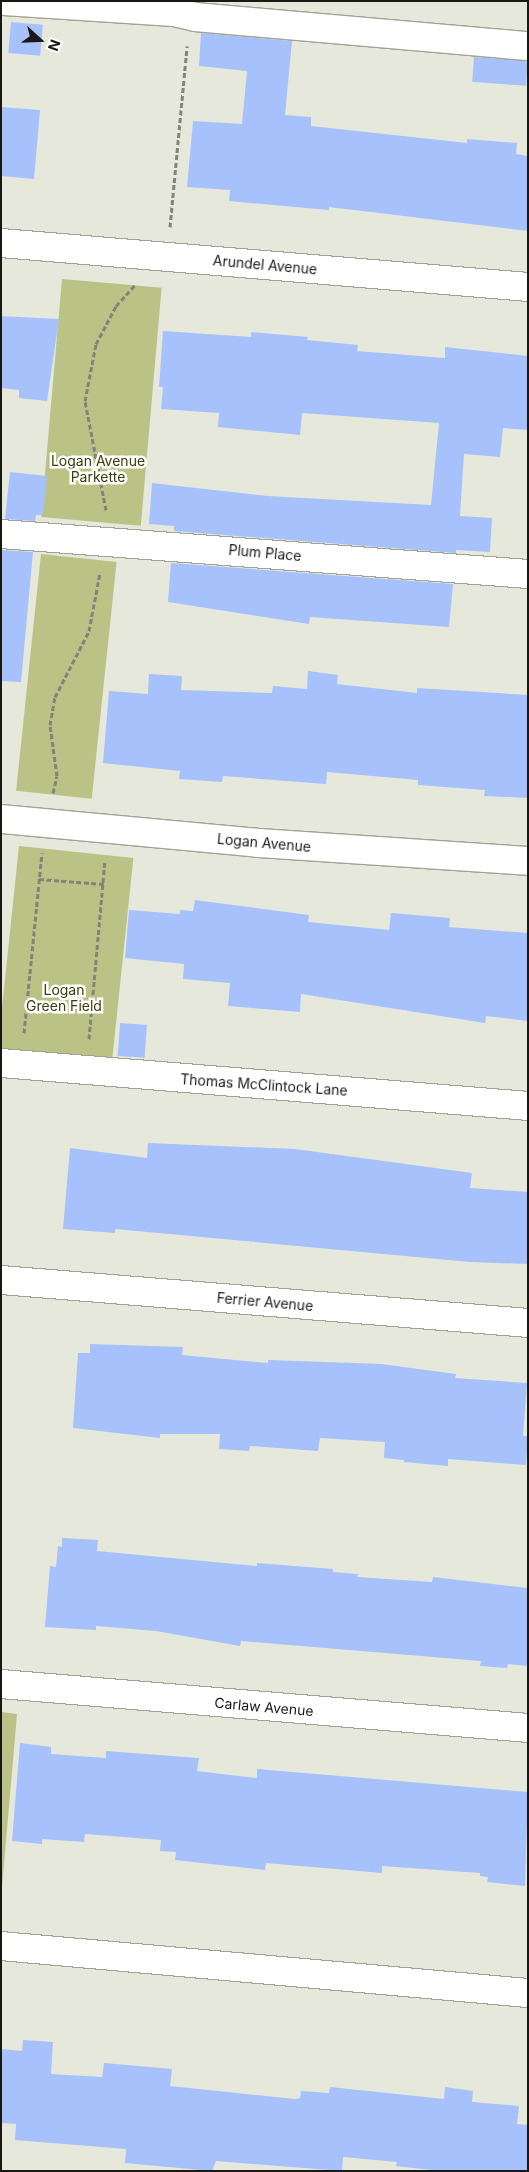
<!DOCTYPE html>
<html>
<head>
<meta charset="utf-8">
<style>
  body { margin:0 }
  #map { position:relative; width:529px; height:2172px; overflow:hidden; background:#e5e8da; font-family:Inter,sans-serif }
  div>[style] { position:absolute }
  .green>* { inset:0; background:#bac285; transform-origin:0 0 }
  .building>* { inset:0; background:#a6c1fb; transform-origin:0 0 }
  .path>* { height:3px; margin-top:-1.5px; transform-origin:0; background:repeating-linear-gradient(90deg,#82847b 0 5px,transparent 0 7.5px) }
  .roads { filter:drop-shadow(1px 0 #9fa294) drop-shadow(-1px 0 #9fa294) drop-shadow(0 1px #9fa294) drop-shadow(0 -1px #9fa294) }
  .minor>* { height:28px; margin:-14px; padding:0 14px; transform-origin:14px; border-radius:14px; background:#fff }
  span { translate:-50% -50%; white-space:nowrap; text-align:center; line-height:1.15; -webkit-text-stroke:5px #fff; paint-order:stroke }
  .street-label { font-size:14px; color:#181914 }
  .park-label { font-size:14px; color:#393e0a }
  .frame { position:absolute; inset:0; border:2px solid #181914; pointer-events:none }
  .north { position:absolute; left:15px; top:15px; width:50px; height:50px; -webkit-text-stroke:4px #fff; paint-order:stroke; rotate:110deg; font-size:14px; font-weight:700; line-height:20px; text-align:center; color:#181914 }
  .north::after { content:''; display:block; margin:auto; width:18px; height:22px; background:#181914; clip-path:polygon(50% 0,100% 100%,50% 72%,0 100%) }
</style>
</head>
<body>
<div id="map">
  <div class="green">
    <div style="left:62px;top:279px;width:100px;height:239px;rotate:5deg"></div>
    <div style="left:41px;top:554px;width:76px;height:238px;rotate:6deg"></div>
    <div style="left:19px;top:846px;width:115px;height:206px;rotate:6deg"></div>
    <div style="clip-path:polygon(1px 1712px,17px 1714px,1px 1899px)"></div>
  </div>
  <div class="building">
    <div style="left:11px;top:22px;width:32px;height:31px;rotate:5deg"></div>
    <div style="clip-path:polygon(201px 33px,292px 41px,285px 115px,311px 117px,311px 126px,467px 143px,467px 139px,517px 143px,516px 154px,528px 156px,528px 231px,329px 207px,329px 210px,229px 201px,230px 190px,187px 187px,193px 121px,242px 124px,247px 71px,199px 66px)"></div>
    <div style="left:474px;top:57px;width:54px;height:25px;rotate:4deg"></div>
    <div style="clip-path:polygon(1px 107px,40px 110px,34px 179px,1px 176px)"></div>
    <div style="clip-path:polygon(1px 316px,59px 319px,47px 401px,19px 398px,19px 390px,1px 388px)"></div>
    <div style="clip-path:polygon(163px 331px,251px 337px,251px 332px,308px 337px,307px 340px,358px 345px,357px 351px,445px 358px,445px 347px,528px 356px,528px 430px,503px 428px,500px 457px,464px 454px,460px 516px,492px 518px,490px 552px,456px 550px,456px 553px,174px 531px,174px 526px,149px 524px,152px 483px,267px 496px,431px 505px,439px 423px,302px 413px,300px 435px,218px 427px,219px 413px,161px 409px,163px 387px,159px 387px)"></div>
    <div style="clip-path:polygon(10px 472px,47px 476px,43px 515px,36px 515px,35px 521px,5px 519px)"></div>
    <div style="clip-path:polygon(2px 550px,33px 552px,21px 682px,1px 681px)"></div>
    <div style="clip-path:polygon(171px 563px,453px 584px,449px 627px,310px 617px,309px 624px,168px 602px)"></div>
    <div style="clip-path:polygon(308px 671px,338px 675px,337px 684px,417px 693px,417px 688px,528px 695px,528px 798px,484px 796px,485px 790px,418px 785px,418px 780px,327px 772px,326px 784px,223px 776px,222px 782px,179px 779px,180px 771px,103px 763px,109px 691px,148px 694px,149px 674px,182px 676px,181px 690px,272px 693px,273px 686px,307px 689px)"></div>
    <div style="clip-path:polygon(195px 900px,309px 915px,308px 922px,389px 930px,391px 913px,450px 918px,449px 927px,528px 933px,528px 1021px,486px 1016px,485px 1023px,301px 994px,300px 1012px,228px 1006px,230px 983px,183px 979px,184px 964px,125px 958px,129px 910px,180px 914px,180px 910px,193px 911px)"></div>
    <div style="left:120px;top:1023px;width:27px;height:33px;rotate:4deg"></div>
    <div style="clip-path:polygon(148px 1143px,295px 1149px,472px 1173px,470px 1188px,528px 1192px,528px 1264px,470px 1262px,115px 1229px,115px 1233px,63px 1229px,70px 1148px,147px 1158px)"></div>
    <div style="clip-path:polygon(90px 1344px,183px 1347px,182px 1355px,268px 1363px,268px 1360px,381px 1364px,456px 1374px,455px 1378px,527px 1383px,523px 1436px,528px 1436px,526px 1465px,448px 1459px,448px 1466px,404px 1462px,404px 1460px,384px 1458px,385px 1442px,320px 1438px,318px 1451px,250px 1446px,249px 1451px,219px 1449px,220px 1434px,160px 1434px,160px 1438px,73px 1428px,78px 1353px,90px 1353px)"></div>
    <div style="clip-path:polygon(62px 1538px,98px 1540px,97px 1551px,257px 1566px,257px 1563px,333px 1569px,333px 1572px,358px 1574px,357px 1577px,432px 1582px,433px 1577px,528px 1588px,528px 1666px,508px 1664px,507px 1668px,480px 1666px,481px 1661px,241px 1641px,240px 1646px,156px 1631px,96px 1626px,96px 1630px,45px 1627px,50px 1566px,56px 1567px,58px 1546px,62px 1547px)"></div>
    <div style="clip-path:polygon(20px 1743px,51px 1747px,51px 1754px,106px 1758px,106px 1751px,199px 1758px,197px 1771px,257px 1778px,257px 1769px,528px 1792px,525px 1886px,487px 1882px,488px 1877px,480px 1876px,480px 1873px,382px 1866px,382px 1873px,266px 1863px,265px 1870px,175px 1860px,176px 1852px,160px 1851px,161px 1840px,85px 1834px,84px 1842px,42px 1839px,42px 1844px,12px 1841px)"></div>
    <div style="clip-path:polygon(23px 2040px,53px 2042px,51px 2074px,102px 2077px,104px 2063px,172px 2069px,170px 2086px,295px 2099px,300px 2098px,301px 2091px,329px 2093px,330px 2087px,444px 2099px,445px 2087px,473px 2091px,472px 2102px,519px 2106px,517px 2124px,528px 2125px,528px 2171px,439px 2171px,396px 2166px,397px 2162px,343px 2157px,342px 2171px,216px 2161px,212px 2171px,125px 2163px,126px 2149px,15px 2140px,16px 2124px,1px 2123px,1px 2049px,22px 2051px)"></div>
  </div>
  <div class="path">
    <div style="left:170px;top:227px;width:182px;rotate:-84.6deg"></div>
    <div style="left:106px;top:510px;width:111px;rotate:-100.9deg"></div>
    <div style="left:85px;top:401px;width:58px;rotate:-79.1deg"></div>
    <div style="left:96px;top:344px;width:43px;rotate:-62.2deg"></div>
    <div style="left:116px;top:306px;width:28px;rotate:-48deg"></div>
    <div style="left:53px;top:793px;width:17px;rotate:-77deg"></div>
    <div style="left:57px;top:776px;width:51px;rotate:-97.8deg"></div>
    <div style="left:50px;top:725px;width:28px;rotate:-80deg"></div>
    <div style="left:55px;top:697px;width:74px;rotate:-62.7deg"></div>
    <div style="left:89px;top:631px;width:59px;rotate:-79.3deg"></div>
    <div style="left:39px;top:879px;width:65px;rotate:4.4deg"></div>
    <div style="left:24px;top:1033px;width:181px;rotate:-84.3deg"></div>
    <div style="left:89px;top:1039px;width:179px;rotate:-84.9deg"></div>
  </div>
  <div class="roads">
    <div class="minor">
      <div style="left:4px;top:1px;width:170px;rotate:3.7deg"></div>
      <div style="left:174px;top:12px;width:22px;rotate:13deg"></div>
      <div style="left:195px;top:17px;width:334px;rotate:5deg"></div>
      <div style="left:1px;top:243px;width:529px;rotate:4.77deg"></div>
      <div style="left:1px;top:534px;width:529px;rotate:4.34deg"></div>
      <div style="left:1px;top:819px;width:258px;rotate:5.3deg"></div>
      <div style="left:258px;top:843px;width:271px;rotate:3.8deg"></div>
      <div style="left:1px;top:1063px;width:529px;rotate:4.66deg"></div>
      <div style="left:1px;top:1280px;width:529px;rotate:4.66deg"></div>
      <div style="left:1px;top:1684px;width:529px;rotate:4.77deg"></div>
      <div style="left:1px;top:1946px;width:529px;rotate:5.1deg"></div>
    </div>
  </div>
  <div class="street-label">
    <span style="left:265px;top:265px;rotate:5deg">Arundel Avenue</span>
    <span style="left:265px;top:553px;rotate:5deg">Plum Place</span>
    <span style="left:264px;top:843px;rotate:5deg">Logan Avenue</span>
    <span style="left:264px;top:1085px;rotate:4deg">Thomas McClintock Lane</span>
    <span style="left:265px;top:1302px;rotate:5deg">Ferrier Avenue</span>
    <span style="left:264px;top:1707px;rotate:5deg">Carlaw Avenue</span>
  </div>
  <div class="park-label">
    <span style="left:98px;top:469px">Logan Avenue<br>Parkette</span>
    <span style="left:64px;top:998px">Logan<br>Green Field</span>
  </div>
  <div class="frame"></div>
  <div class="north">N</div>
</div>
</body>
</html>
